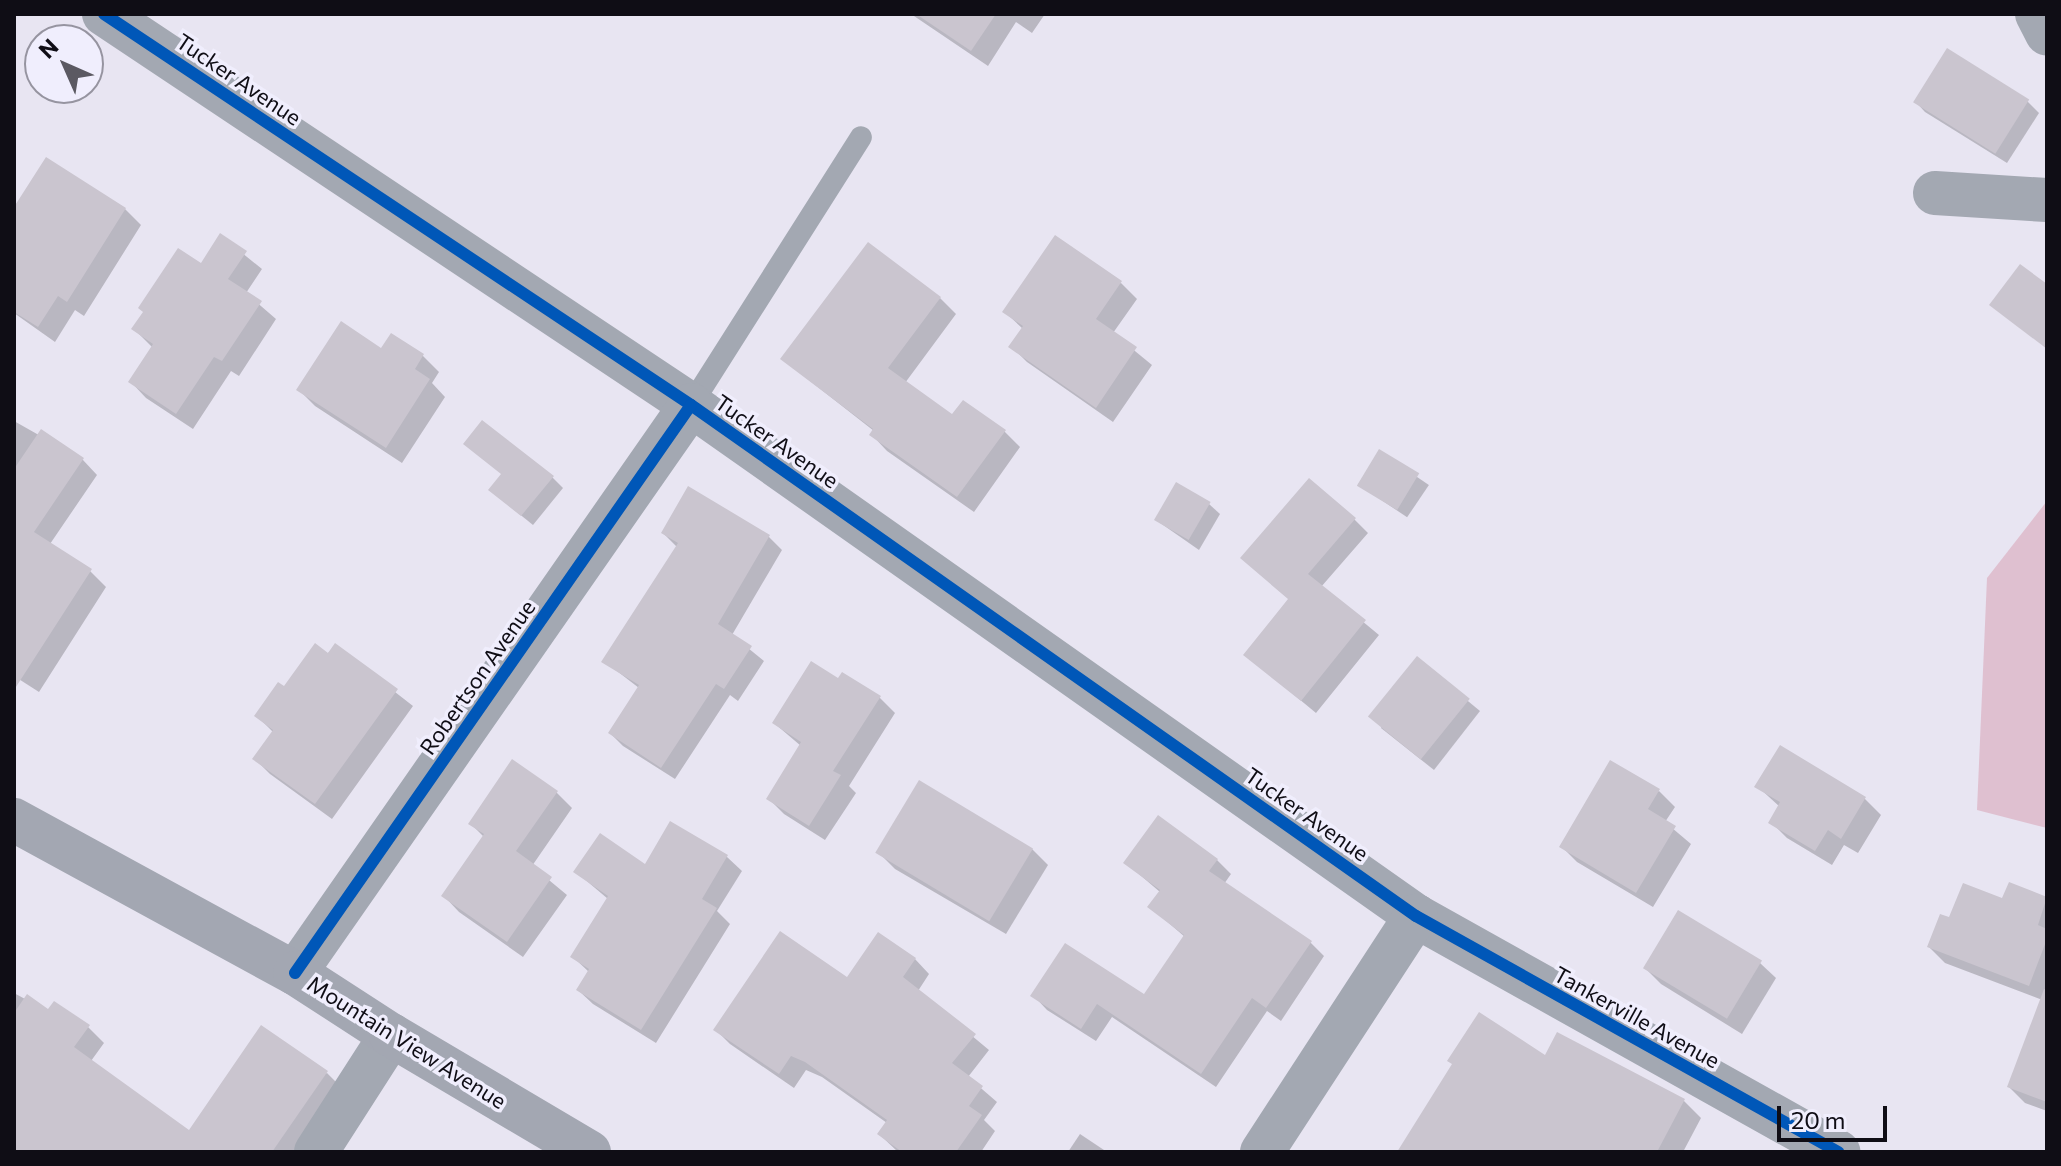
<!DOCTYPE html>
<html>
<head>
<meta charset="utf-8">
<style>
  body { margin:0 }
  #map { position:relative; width:2061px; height:1166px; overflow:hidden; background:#e8e5f2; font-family:Commissioner,sans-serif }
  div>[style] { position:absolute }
  .green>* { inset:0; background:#dfc0d0 }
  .shadow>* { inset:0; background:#0003; transform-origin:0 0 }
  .building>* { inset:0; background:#cac5cf; transform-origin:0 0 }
  .lane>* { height:22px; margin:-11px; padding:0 11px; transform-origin:11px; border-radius:11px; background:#a3a8b2 }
  .street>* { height:44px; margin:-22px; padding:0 22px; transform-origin:22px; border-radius:22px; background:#a3a8b2 }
  .secondary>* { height:44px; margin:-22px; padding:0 22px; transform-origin:22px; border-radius:22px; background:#a3a7b2 }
  .cycleway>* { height:12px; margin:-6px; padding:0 6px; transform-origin:6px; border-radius:6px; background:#0057b8 }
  span { translate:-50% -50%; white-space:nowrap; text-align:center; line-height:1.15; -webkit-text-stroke:7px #f0eefd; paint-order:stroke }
  .street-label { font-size:22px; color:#0f0d15 }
  .frame { position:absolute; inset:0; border:16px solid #0f0d15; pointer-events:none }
  .north { position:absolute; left:24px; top:24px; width:80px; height:80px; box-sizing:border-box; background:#f0eefd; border:2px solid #9694a0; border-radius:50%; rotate:315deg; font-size:22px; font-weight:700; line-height:32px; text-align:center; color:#0f0d15 }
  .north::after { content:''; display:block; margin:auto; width:28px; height:36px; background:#5b5962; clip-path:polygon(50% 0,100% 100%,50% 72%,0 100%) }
  .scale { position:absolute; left:1777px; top:1106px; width:110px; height:36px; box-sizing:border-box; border:4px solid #0f0d15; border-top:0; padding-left:10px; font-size:24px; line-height:28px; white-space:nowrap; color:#0f0d15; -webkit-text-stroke:6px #f0eefd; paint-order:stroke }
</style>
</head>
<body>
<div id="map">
  <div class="green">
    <div style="clip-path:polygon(2047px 501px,2047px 828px,1977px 810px,1987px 578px)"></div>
  </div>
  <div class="shadow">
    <div style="clip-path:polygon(911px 14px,1045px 14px,1032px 33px,1016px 22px,988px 66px)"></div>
    <div style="clip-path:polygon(1947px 51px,2028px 102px,2039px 113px,2007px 163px,1925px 112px,1915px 101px)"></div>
    <div style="clip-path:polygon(125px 209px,141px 225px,84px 316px,75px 310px,55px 342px,14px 313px,14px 211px)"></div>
    <div style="clip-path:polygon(221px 236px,262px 269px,246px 293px,276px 319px,239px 376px,231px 371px,193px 429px,146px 398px,131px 382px,153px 348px,134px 329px,202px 266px)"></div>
    <div style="clip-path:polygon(1121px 283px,1137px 299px,1113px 333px,1152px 365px,1113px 422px,1027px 362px,1011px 346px,1023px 329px,1005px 312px)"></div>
    <div style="clip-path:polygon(940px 298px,956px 314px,905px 383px,953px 417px,1004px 431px,1020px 447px,974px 512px,887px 451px,872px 435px,874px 431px,782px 359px)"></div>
    <div style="clip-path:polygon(392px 335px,423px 356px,439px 372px,432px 383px,445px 397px,402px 463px,315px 406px,299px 390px,382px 350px)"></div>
    <div style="clip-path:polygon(14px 421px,83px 460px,97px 475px,50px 544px,90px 571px,106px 587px,39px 692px,14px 676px)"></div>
    <div style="left:1380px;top:452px;width:59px;height:39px;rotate:34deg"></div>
    <div style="clip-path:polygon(552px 477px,563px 488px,533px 525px,502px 500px)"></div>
    <div style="clip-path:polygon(1209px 504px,1220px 514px,1199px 550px,1156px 520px)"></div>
    <div style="clip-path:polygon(1354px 519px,1368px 533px,1321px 587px,1379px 635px,1316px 713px,1246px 655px,1290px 600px,1257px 571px)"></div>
    <div style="clip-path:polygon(663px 533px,769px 537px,782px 550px,732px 635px,764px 661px,738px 701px,730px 695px,675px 779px,623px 746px,610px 733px,639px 688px,604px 661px,677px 547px)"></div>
    <div style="clip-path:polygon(336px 646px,413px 706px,332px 819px,270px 774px,254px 758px,273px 732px,257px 716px)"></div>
    <div style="clip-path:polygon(1417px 659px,1480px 711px,1434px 770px,1381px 728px)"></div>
    <div style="clip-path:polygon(838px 681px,879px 697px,895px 713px,849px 786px,856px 793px,825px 840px,784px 814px,768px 798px,801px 746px,774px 723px)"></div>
    <div style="clip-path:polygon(1757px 786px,1865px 799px,1881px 815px,1858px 853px,1844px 845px,1832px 865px,1787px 838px,1771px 822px,1780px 807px)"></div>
    <div style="clip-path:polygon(1659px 791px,1675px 807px,1665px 822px,1691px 844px,1653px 907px,1577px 862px,1561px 846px)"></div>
    <div style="clip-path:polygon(556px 792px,572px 808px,532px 866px,567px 895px,523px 957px,459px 912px,444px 896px,484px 837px,470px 823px)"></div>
    <div style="clip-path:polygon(670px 824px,727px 857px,742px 871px,717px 911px,730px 924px,656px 1043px,593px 1004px,578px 990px,589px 972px,573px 957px,608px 899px,575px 871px,646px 866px)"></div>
    <div style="clip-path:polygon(1032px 849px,1048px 865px,1006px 934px,895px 869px,879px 853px)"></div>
    <div style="clip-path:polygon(1217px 860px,1231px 874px,1224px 884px,1310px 942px,1324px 956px,1281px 1021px,1267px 1011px,1216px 1087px,1112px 1017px,1096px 1041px,1047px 1010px,1033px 995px,1145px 997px,1185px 937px,1150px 907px,1160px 892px,1126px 863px)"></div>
    <div style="clip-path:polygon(2010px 885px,2047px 900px,2045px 1001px,1945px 963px,1929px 947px,1950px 920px,2004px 901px)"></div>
    <div style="clip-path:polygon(915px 959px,929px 974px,918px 991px,989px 1050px,968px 1077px,997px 1102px,984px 1120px,995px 1131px,981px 1152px,898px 1152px,879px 1134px,887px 1123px,822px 1077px,806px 1070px,794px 1088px,730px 1044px,716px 1030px)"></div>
    <div style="clip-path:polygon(1760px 963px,1776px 978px,1742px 1034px,1661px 984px,1645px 968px)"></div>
    <div style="clip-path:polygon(14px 993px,49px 1012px,88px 1027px,104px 1043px,91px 1061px,190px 1132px,327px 1073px,342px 1088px,297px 1152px,14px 1152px)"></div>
    <div style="clip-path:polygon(2047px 1020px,2047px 1111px,2025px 1103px,2009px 1087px)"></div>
    <div style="clip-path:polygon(1558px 1035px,1684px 1101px,1701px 1118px,1683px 1152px,1400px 1152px,1546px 1058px)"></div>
    <div style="clip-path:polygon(1080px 1134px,1107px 1152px,1068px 1152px)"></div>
  </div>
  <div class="building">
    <div style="clip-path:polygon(916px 14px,996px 14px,971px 51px)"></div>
    <div style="left:1947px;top:48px;width:97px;height:64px;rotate:32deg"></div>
    <div style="clip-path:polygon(46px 157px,126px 208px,67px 302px,58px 296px,38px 327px,14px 312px,14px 207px)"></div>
    <div style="clip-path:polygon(220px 233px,247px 251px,228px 279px,262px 301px,222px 361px,214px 357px,176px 414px,128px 382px,153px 344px,131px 329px,143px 312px,138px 308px,178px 248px,201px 263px)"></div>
    <div style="clip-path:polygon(1055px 235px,1122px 281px,1096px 319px,1137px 347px,1096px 408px,1008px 347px,1023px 326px,1002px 312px)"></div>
    <div style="clip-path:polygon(868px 242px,941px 297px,888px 368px,952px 414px,963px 400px,1006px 430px,957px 497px,869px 435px,873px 429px,780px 359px)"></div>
    <div style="clip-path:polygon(2020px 264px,2047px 284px,2047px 349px,1989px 305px)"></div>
    <div style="clip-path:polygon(341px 321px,381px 348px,391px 333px,424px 354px,415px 369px,430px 379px,386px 448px,296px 390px)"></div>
    <div style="clip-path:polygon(482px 420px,554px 476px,521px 516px,488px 490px,501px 474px,463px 444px)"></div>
    <div style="clip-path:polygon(41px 429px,84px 458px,34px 532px,92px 569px,14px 690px,14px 469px)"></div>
    <div style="left:1379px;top:449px;width:47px;height:43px;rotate:31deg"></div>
    <div style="clip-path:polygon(1309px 478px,1356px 518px,1308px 574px,1366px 620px,1301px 701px,1243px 655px,1288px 599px,1240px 558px)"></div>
    <div style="left:1176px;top:482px;width:40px;height:44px;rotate:30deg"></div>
    <div style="clip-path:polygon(688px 486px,770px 535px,718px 624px,752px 646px,724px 689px,716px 684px,661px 768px,608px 733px,639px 685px,601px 662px,678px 543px,661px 533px)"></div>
    <div style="clip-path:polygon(315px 643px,328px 653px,335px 643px,398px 689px,315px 804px,252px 759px,273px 730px,254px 716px,278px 682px,284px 686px)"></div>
    <div style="left:1417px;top:656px;width:68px;height:78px;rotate:39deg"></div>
    <div style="clip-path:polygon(811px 661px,838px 678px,842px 672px,881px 696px,833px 771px,841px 775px,809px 826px,766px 799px,801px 742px,772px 723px)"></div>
    <div style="clip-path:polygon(1780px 745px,1866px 797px,1841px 839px,1828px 830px,1815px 851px,1768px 823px,1780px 802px,1754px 787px)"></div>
    <div style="clip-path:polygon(512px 759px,558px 791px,516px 851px,552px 877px,507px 942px,441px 896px,484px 834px,468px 824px)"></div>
    <div style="clip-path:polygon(1610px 760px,1660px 789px,1648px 809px,1676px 826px,1636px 893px,1559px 847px)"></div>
    <div style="left:919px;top:780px;width:133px;height:85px;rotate:31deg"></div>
    <div style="clip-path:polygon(1158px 815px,1218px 859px,1209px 871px,1312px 941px,1266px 1008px,1252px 998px,1201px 1074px,1097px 1004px,1081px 1029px,1030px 996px,1065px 943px,1144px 994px,1184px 935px,1147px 907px,1160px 890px,1123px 863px)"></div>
    <div style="clip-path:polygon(670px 821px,728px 855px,702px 899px,717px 908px,641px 1030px,576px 990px,589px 969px,570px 957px,608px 896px,573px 872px,600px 833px,645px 864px)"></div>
    <div style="clip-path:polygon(2009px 882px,2047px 897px,2038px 925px,2047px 929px,2047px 939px,2029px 986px,1927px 947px,1940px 914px,1949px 917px,1963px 883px,2002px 898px)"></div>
    <div style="left:1678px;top:910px;width:98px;height:68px;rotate:31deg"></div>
    <div style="clip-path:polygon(780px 931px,847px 977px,878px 932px,916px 958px,903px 977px,976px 1034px,952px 1063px,983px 1086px,969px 1106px,982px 1115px,956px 1152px,902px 1152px,877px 1134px,887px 1120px,805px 1062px,791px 1056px,779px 1074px,713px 1030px)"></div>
    <div style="clip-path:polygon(2044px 989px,2047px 990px,2047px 1102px,2007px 1087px)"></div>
    <div style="clip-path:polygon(27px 994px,48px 1009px,54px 1001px,90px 1025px,74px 1047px,189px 1130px,261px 1025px,328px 1071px,272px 1152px,14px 1152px,14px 1013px)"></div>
    <div style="clip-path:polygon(1479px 1012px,1545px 1055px,1557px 1032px,1685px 1099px,1657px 1152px,1397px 1152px,1452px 1064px,1447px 1061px)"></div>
  </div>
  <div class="lane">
    <div style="left:691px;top:405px;width:317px;rotate:-57.6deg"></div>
  </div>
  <div class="street">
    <div style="left:104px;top:14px;width:705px;rotate:33.67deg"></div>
    <div style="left:691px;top:405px;width:887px;rotate:35.18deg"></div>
    <div style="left:1416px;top:916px;width:484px;rotate:29.2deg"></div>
    <div style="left:2037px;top:14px;width:22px;rotate:63deg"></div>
    <div style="left:1935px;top:193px;width:112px;rotate:3.6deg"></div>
    <div style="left:295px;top:973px;width:692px;rotate:-55.12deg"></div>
    <div style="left:316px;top:1152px;width:139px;rotate:-57.3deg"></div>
    <div style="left:1262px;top:1152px;width:282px;rotate:-56.9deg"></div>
  </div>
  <div class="secondary">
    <div style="left:14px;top:820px;width:320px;rotate:28.6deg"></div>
    <div style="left:295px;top:973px;width:114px;rotate:32.9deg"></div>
    <div style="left:391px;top:1035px;width:230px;rotate:30.6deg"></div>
  </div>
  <div class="cycleway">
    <div style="left:104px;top:14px;width:705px;rotate:33.67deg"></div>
    <div style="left:691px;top:405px;width:887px;rotate:35.18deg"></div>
    <div style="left:1416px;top:916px;width:484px;rotate:29.2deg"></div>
    <div style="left:295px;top:973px;width:692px;rotate:-55.12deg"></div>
  </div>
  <div class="street-label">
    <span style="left:239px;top:79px;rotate:34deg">Tucker Avenue</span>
    <span style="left:777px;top:441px;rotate:35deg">Tucker Avenue</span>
    <span style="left:477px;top:677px;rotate:-55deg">Robertson Avenue</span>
    <span style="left:1307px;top:814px;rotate:35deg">Tucker Avenue</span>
    <span style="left:1637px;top:1017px;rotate:29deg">Tankerville Avenue</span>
    <span style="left:407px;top:1042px;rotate:32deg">Mountain View Avenue</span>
  </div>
  <div class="frame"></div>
  <div class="north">N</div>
  <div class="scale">20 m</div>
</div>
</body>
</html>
